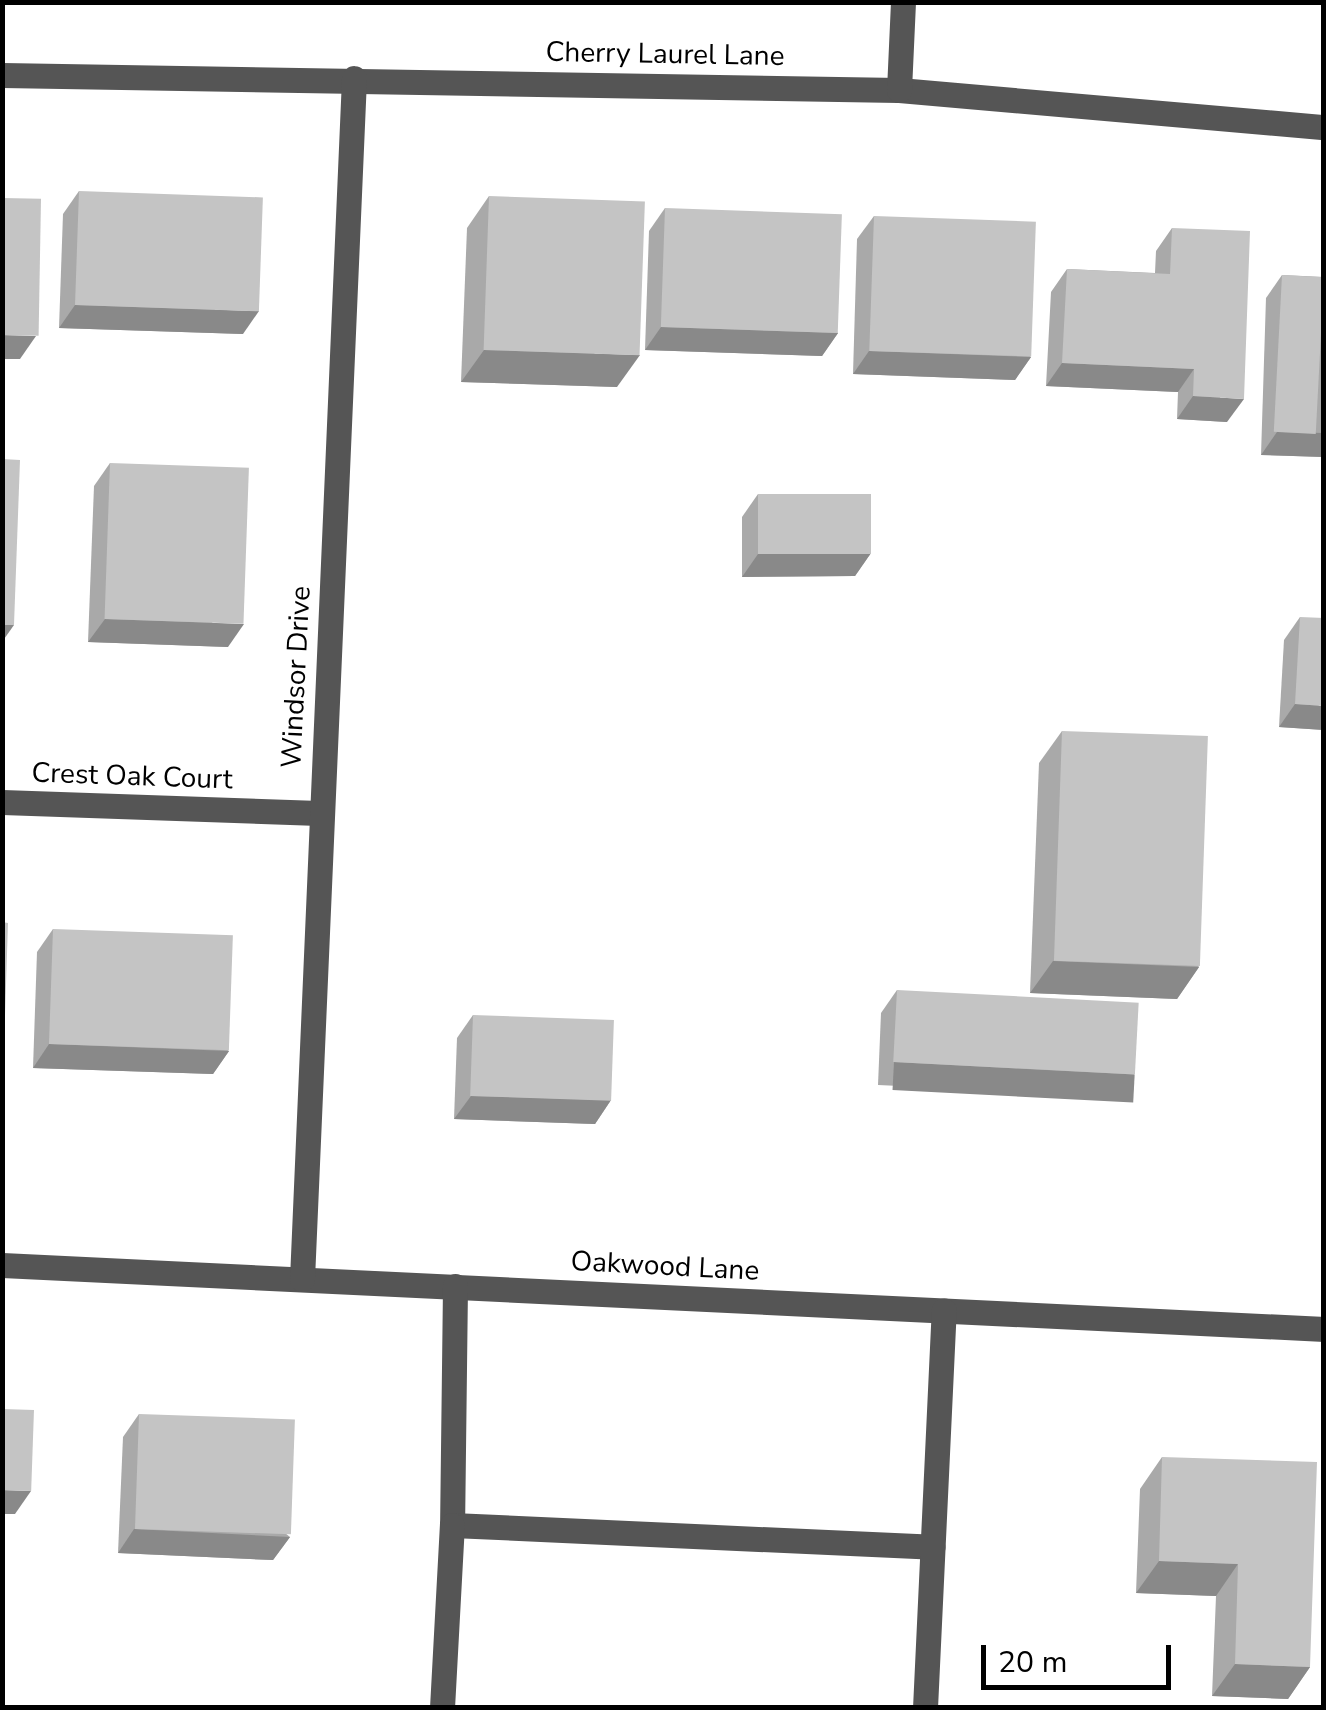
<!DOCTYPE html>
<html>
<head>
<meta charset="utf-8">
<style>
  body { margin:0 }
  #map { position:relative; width:1326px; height:1710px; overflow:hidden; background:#fff; font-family:"Nunito Sans",sans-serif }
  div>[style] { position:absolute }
  .minor>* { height:25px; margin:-12.5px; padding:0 12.5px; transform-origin:12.5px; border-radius:12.5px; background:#555 }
  .wall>* { inset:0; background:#a9a9a9 }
  .shaded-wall>* { inset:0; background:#898989; transform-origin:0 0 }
  .building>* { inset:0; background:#c4c4c4; transform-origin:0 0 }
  span { translate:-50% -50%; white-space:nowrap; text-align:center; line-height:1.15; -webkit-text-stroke:10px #fff; paint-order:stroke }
  .street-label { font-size:28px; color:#000 }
  .frame { position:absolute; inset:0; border:5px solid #000; pointer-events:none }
  .scale { position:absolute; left:981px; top:1645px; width:190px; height:45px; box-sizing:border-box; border:5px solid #000; border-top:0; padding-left:12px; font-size:30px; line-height:35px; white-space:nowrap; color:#000; -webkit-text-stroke:8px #fff; paint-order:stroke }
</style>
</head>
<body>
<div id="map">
  <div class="minor">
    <div style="left:2px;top:75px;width:897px;rotate:0.96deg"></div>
    <div style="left:899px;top:90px;width:427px;rotate:5deg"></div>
    <div style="left:899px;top:90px;width:88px;rotate:-87.4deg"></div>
    <div style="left:2px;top:802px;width:317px;rotate:2deg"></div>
    <div style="left:2px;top:1265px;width:1324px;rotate:2.77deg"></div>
    <div style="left:302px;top:1279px;width:1202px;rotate:-87.52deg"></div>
    <div style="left:455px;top:1286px;width:239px;rotate:90.7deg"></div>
    <div style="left:452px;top:1525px;width:481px;rotate:2.6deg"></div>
    <div style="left:442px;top:1708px;width:183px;rotate:-86.9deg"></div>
    <div style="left:925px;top:1708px;width:398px;rotate:-87.3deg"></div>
  </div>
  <div class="wall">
    <div style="clip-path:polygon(79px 191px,243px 334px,59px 328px,63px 214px)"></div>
    <div style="clip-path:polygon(489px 196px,617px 387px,461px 382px,467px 228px)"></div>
    <div style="clip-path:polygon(665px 208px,838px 333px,822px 356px,645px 350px,649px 231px)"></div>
    <div style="clip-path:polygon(874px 216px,1031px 357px,1015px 380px,853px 374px,857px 239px)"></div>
    <div style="clip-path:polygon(1172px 228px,1227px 422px,1177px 419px,1178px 392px,1046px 386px,1051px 292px,1067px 269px,1155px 273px,1156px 251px)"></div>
    <div style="clip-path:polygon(1282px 275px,1324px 277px,1324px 457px,1261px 455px,1266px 298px)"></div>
    <div style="clip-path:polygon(110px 463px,228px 647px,88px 642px,94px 486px)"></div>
    <div style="clip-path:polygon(758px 494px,871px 553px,855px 576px,742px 577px,742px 517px)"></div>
    <div style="clip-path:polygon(1300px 617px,1324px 730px,1279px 727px,1284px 640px)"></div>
    <div style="clip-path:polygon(1062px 731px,1199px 967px,1177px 999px,1030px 993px,1039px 763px)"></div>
    <div style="clip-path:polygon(53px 929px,229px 1051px,213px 1074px,33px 1068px,37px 952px)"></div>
    <div style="clip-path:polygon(897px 990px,1135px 1073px,1119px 1096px,878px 1085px,881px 1013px)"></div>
    <div style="clip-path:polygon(473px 1015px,611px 1100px,595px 1124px,454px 1119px,457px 1038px)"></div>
    <div style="clip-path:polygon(139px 1414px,290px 1537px,273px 1560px,118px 1553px,123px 1437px)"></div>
    <div style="clip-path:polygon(1162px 1457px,1310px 1667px,1288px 1699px,1212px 1696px,1216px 1596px,1136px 1593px,1140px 1489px)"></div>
  </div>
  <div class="shaded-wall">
    <div style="clip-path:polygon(75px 305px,259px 311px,243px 334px,59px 328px)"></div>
    <div style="clip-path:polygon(661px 327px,838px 333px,822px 356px,645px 350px)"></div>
    <div style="clip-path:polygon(2px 335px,36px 336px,20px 359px,2px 359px)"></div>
    <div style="clip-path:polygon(484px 350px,640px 355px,617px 387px,461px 382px)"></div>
    <div style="clip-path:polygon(869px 351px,1031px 357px,1015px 380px,853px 374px)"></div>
    <div style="clip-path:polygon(1062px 363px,1194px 369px,1178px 392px,1046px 386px)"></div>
    <div style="clip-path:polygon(1193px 396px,1244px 399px,1227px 422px,1177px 419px)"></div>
    <div style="clip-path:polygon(1277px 432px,1324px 433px,1324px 457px,1261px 455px)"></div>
    <div style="clip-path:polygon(871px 553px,855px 576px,742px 577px,758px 554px)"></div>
    <div style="clip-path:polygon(105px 619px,244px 624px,228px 647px,88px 642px)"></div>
    <div style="clip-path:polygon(2px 625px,14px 625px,2px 642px)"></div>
    <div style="clip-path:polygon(1295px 704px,1324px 706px,1324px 730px,1279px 727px)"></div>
    <div style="clip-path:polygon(1053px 961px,1199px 967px,1177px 999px,1030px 993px)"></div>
    <div style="clip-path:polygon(49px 1044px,229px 1051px,213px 1074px,33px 1068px)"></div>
    <div style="left:894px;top:1062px;width:241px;height:28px;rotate:3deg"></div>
    <div style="clip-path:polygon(471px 1096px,611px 1100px,595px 1124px,454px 1119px)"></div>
    <div style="clip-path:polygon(2px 1490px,31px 1491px,15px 1514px,2px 1514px)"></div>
    <div style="clip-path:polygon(134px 1529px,290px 1537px,273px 1560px,118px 1553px)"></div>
    <div style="clip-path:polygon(1159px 1561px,1238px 1564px,1216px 1596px,1136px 1593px)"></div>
    <div style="clip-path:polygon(1235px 1664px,1310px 1667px,1288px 1699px,1212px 1696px)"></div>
  </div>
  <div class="building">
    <div style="left:79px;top:191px;width:184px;height:114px;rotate:2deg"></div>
    <div style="left:489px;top:196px;width:156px;height:154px;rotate:2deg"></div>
    <div style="left:2px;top:198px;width:39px;height:137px;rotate:1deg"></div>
    <div style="left:665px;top:208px;width:177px;height:119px;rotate:2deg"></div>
    <div style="left:874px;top:216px;width:162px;height:135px;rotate:2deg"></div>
    <div style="clip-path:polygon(1172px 228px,1250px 231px,1244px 399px,1193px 396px,1194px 369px,1062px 363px,1067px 269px,1170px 274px)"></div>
    <div style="left:1282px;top:275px;width:42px;height:157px;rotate:3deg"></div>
    <div style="clip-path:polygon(2px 459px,20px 460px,14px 625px,2px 625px)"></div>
    <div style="left:110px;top:463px;width:139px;height:156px;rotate:2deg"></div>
    <div style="left:758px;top:494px;width:113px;height:60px"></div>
    <div style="clip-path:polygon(1300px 617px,1324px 618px,1324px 706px,1295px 704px)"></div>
    <div style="left:1062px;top:731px;width:146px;height:230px;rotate:2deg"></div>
    <div style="clip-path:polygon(2px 922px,8px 923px,3px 1077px,2px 1077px)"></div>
    <div style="left:53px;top:929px;width:180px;height:115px;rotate:2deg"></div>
    <div style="left:897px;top:990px;width:242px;height:72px;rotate:3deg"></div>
    <div style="left:473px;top:1015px;width:141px;height:81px;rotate:2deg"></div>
    <div style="left:2px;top:1409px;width:32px;height:81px;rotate:2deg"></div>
    <div style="left:139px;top:1414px;width:156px;height:115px;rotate:2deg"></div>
    <div style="clip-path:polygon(1162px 1457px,1317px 1462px,1310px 1667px,1235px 1664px,1238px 1564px,1159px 1561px)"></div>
    <div style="clip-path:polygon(680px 1705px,753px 1708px,680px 1708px)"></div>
  </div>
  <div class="street-label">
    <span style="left:665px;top:54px;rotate:1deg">Cherry Laurel Lane</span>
    <span style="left:296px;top:677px;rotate:-87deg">Windsor Drive</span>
    <span style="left:132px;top:776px;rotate:2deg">Crest Oak Court</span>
    <span style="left:665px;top:1266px;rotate:3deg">Oakwood Lane</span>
  </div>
  <div class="frame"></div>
  <div class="scale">20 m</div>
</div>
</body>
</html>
